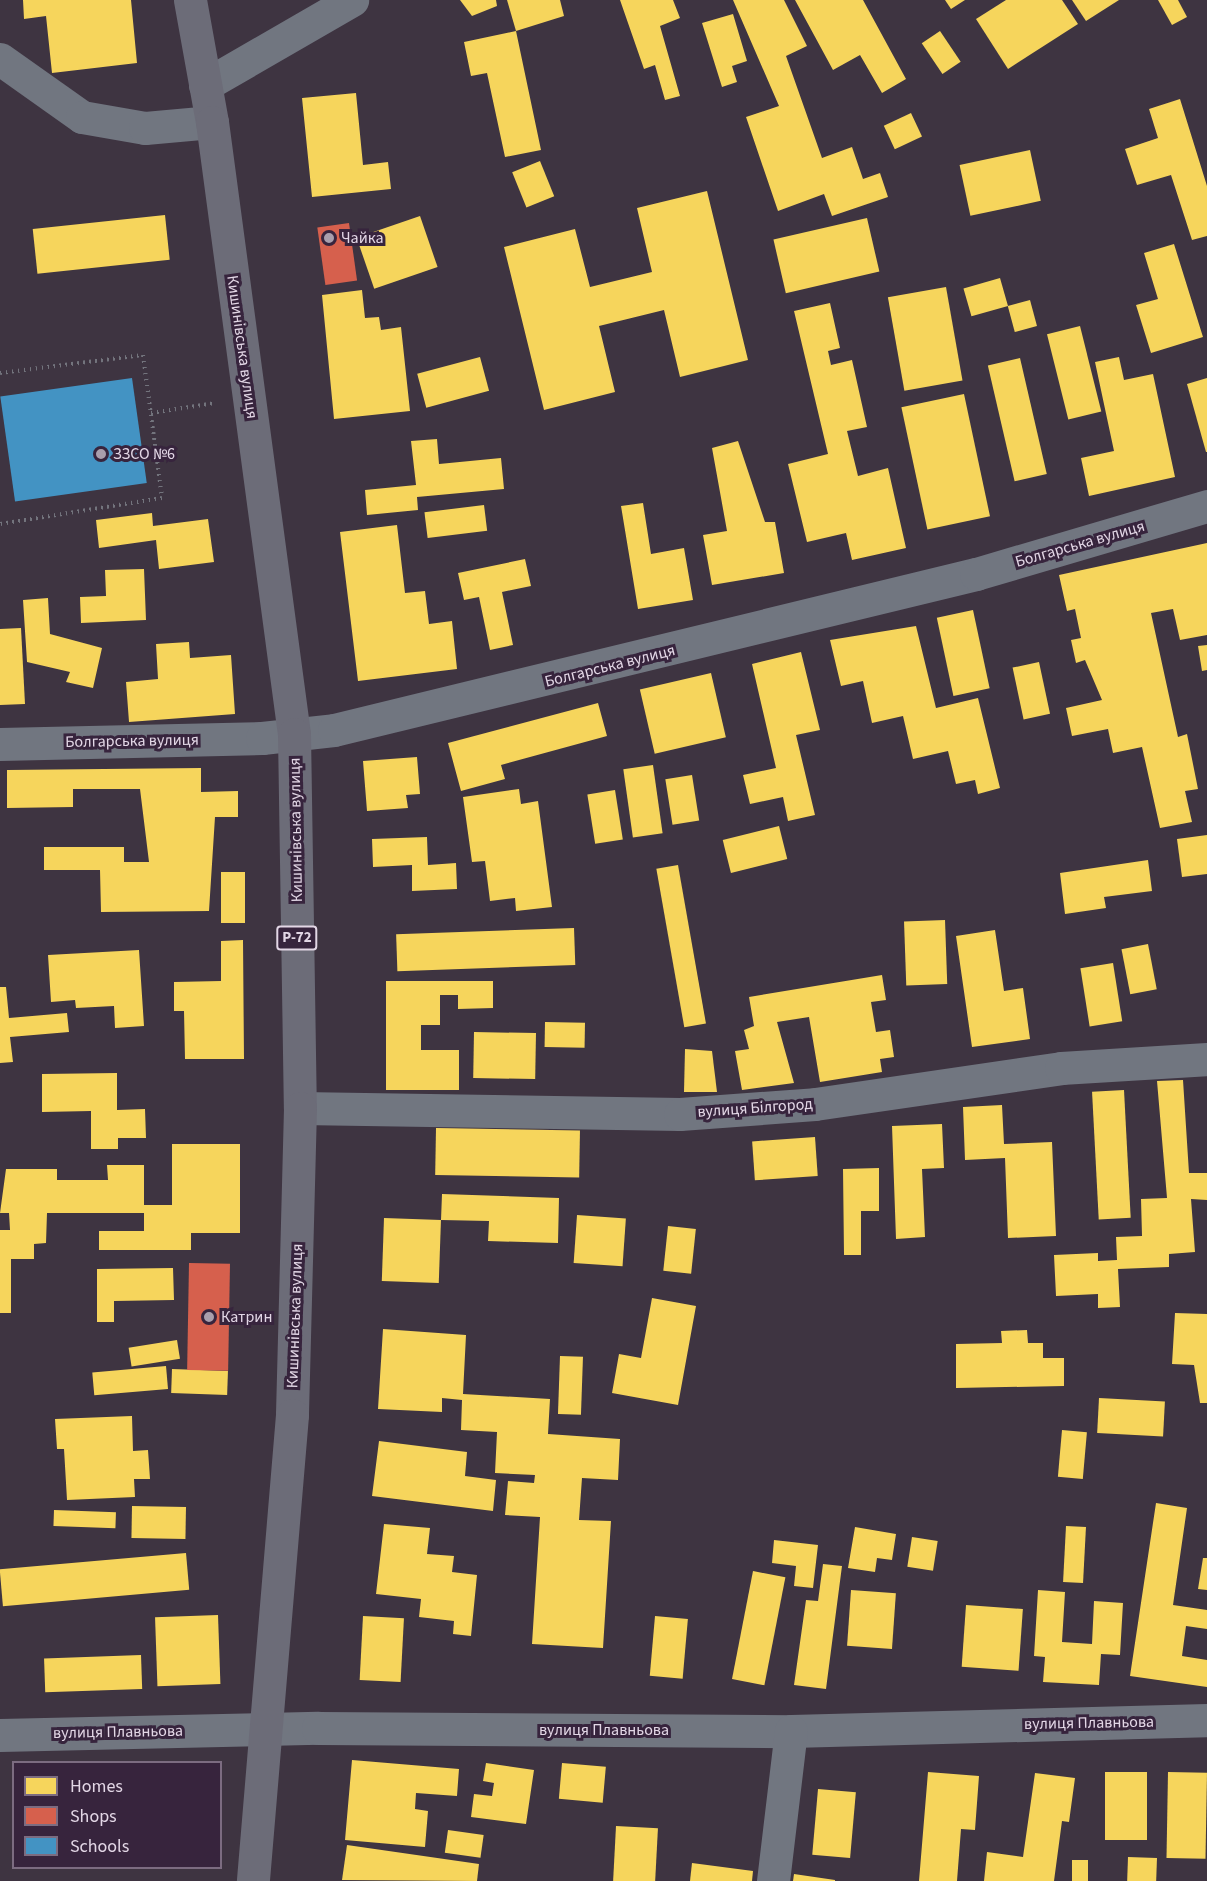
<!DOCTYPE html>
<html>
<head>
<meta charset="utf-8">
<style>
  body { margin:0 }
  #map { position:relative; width:1207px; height:1881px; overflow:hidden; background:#3e3441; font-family:"Source Sans 3",sans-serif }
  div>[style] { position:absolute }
  .homes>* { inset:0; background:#f6d55c; transform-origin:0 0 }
  .shops>* { inset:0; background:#d6604d; transform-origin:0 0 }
  .schools>* { inset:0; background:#4393c3; transform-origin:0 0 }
  .path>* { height:4px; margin-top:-2px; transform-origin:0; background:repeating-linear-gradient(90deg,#73747d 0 1.5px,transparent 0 6px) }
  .minor>* { height:33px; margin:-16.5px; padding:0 16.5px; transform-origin:16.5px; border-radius:16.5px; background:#717680 }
  .major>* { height:33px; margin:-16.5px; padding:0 16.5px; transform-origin:16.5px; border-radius:16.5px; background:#6c6c78 }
  .dots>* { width:16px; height:16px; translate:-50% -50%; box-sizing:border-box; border:3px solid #37243d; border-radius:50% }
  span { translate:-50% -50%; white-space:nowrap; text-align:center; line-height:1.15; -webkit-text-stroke:6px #37243d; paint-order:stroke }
  .shield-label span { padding:2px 4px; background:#37243d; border:2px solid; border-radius:4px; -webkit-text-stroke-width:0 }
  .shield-label { font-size:15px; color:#e3d7e6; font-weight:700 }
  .poi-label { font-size:16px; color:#e3d7e6 }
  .left { translate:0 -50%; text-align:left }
  .street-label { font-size:16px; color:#e3d7e6 }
  .legend { position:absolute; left:12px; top:1761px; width:210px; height:108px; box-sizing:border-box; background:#37243d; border:2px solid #7c6c81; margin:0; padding:8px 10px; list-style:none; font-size:18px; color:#e3d7e6 }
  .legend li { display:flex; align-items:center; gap:12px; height:30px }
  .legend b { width:30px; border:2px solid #7c6c81 }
</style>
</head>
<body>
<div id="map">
  <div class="homes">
    <div style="clip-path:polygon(23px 0,131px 0,137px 63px,52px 73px,46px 16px,24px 19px)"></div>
    <div style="clip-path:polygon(460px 0,496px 0,497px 6px,472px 16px)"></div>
    <div style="clip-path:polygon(507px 0,560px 0,564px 16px,516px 31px)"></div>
    <div style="clip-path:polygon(620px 0,673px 0,680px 18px,660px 26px,680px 96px,665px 100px,655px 65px,644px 69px)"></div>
    <div style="clip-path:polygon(733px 0,784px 0,807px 46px,786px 56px,822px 158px,852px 147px,863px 179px,880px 173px,888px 197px,832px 216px,824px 194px,778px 211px,746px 117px,779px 106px)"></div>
    <div style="clip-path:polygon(795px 0,863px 0,906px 79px,882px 93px,860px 55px,833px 70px)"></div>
    <div style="clip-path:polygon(945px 0,965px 0,951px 9px)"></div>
    <div style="clip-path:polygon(1006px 0,1062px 0,1078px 24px,1008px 69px,976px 19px)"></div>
    <div style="clip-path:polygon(1072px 0,1119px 0,1086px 21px)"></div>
    <div style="clip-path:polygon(1158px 0,1178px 0,1187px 17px,1172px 25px)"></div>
    <div style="clip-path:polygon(733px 14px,747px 61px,732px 66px,737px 82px,722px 87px,702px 23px)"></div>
    <div style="clip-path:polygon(516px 31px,541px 150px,505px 157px,487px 73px,471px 76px,464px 42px)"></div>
    <div style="left:940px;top:31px;width:37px;height:22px;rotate:56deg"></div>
    <div style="clip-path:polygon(356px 93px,363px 165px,388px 162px,391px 189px,312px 197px,302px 98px)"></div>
    <div style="clip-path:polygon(1180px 99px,1207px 186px,1207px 236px,1192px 240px,1171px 175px,1137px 185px,1125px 149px,1158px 138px,1149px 109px)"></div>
    <div style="left:911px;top:113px;width:26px;height:30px;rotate:65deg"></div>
    <div style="left:1030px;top:150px;width:52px;height:72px;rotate:78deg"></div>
    <div style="left:540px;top:161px;width:38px;height:30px;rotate:68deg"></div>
    <div style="clip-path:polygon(707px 191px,748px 360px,680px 377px,664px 310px,599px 326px,615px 392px,544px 410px,504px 247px,575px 229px,590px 287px,652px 272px,637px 208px)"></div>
    <div style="left:165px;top:215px;width:45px;height:133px;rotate:84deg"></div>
    <div style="left:420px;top:216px;width:54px;height:67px;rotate:71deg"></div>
    <div style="left:867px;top:218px;width:55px;height:96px;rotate:77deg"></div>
    <div style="clip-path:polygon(1174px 244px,1203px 337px,1151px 353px,1136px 305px,1158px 299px,1144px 253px)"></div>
    <div style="left:1000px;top:278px;width:29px;height:38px;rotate:74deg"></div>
    <div style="left:946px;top:287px;width:95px;height:59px;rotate:80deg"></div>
    <div style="clip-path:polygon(362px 290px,365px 318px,379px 317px,381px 330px,401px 327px,410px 411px,334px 419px,322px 295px)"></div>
    <div style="left:1030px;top:300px;width:27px;height:23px;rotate:75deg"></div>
    <div style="clip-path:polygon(830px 303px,840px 348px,828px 351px,831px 365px,852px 360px,867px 427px,847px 431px,858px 476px,888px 468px,906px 548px,852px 560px,846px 533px,807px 542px,788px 464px,828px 454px,794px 311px)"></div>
    <div style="left:1080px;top:326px;width:88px;height:34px;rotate:76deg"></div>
    <div style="left:480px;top:357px;width:35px;height:65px;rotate:75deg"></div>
    <div style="clip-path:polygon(1119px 357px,1124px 380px,1153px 374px,1175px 477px,1089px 496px,1081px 458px,1114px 451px,1095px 362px)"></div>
    <div style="left:1020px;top:358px;width:119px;height:33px;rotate:77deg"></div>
    <div style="clip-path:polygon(1207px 378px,1207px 452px,1206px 452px,1187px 384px)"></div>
    <div style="left:964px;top:394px;width:125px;height:64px;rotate:78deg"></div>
    <div style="clip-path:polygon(437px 439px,439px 464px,501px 458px,504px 489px,417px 497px,418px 510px,367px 515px,365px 490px,416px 485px,411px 441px)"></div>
    <div style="clip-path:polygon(738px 441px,765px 522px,775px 522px,784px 573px,712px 585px,703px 535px,727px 531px,712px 448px)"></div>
    <div style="clip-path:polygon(643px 503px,651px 554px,684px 548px,693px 600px,638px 609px,621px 506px)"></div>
    <div style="left:484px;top:505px;width:26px;height:60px;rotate:83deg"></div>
    <div style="clip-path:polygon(152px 513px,153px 526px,208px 519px,214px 562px,159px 569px,156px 540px,99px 548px,96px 520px)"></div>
    <div style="clip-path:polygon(397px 525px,405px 593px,425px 591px,429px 624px,452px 621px,457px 669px,358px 681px,340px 532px)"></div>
    <div style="clip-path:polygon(1207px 543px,1207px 635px,1180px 640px,1173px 609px,1151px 613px,1178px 737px,1187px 734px,1198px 789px,1185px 791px,1192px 822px,1160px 828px,1142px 747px,1113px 753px,1108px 729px,1072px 736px,1066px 708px,1102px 700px,1085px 660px,1076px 663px,1071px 640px,1081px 638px,1075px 609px,1067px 611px,1059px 575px)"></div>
    <div style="clip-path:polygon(525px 559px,531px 586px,502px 592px,513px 645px,490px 650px,479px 597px,464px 600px,458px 573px)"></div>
    <div style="clip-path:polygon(144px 569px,146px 620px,81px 623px,80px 597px,106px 596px,105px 570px)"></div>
    <div style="clip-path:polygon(48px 598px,50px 634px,102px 648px,93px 688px,66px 682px,70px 672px,27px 662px,23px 600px)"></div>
    <div style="left:973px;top:610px;width:80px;height:37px;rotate:78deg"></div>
    <div style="clip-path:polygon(916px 626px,936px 708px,978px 698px,1000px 788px,978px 794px,975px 780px,956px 784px,948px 751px,913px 759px,903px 716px,872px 723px,863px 681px,841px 686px,830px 640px)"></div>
    <div style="clip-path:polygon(21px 628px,25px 704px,0 705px,0 629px)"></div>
    <div style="clip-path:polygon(189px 642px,190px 658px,231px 655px,235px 714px,129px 722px,126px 682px,158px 679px,156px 644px)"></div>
    <div style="clip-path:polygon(1207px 645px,1207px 670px,1202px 671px,1198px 646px)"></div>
    <div style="clip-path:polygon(801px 652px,820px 730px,796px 735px,815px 815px,788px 821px,783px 797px,750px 804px,743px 775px,776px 768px,752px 664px)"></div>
    <div style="left:1039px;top:662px;width:53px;height:27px;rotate:78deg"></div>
    <div style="left:711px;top:673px;width:66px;height:73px;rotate:77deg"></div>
    <div style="clip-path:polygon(598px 703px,607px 736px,501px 765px,505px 779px,461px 791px,448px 743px)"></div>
    <div style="clip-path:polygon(417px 757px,420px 794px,406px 795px,408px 808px,367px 811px,363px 761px)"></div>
    <div style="left:653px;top:765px;width:69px;height:30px;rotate:82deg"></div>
    <div style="clip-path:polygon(201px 768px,201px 792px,238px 791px,238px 817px,215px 817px,209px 911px,101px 912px,100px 870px,44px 870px,44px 847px,124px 847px,124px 862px,149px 862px,140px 789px,73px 789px,73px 807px,7px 808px,7px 770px)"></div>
    <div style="left:692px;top:775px;width:46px;height:27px;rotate:81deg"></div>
    <div style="clip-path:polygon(519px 789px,521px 804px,538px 801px,552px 907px,516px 911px,515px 898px,490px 901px,485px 861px,472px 862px,463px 797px)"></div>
    <div style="left:615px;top:790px;width:50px;height:28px;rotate:81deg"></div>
    <div style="left:779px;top:826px;width:34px;height:58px;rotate:76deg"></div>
    <div style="clip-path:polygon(1207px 835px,1207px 874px,1182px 877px,1177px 839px)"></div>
    <div style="clip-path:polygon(427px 837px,428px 865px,456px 863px,457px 889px,412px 891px,412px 865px,373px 867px,372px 839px)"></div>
    <div style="clip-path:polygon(1148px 860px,1152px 891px,1104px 897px,1106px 908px,1065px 914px,1060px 873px)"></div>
    <div style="left:678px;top:865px;width:161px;height:22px;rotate:80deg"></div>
    <div style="left:221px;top:872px;width:24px;height:51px"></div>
    <div style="left:945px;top:920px;width:64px;height:41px;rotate:88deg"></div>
    <div style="left:574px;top:928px;width:37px;height:178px;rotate:88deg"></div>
    <div style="clip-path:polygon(995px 930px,1004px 991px,1023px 988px,1030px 1039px,972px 1047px,956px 936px)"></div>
    <div style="clip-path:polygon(243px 940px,244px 1059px,185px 1059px,184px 1011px,174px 1011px,174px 982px,221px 981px,221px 941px)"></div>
    <div style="left:1148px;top:944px;width:46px;height:27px;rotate:79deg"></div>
    <div style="clip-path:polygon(139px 950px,144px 1026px,115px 1028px,114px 1006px,76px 1008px,75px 1000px,51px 1002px,48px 955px)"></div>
    <div style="left:1113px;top:963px;width:59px;height:33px;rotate:81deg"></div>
    <div style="clip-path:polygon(882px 975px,886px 1000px,871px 1002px,876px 1032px,890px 1030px,894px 1057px,880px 1059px,882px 1072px,820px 1082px,809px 1017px,777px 1022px,794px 1083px,742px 1090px,735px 1051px,749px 1049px,744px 1030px,754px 1026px,749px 997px)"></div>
    <div style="clip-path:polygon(386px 981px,493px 981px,493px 1008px,458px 1009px,458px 995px,440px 995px,440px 1025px,421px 1025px,421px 1050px,459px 1050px,459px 1090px,386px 1090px)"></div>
    <div style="clip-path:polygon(0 987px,6px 987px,9px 1018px,67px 1013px,69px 1032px,10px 1037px,13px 1062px,0 1063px)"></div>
    <div style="left:545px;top:1022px;width:40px;height:25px;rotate:1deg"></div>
    <div style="left:474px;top:1032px;width:62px;height:46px;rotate:1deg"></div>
    <div style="clip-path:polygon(685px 1049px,712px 1051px,717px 1092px,684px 1092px)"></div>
    <div style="clip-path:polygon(117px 1073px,117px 1110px,145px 1109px,146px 1138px,118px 1138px,118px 1149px,91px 1149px,91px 1111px,42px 1112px,42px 1074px)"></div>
    <div style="clip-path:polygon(1183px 1080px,1189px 1173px,1207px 1173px,1207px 1200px,1191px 1199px,1195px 1252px,1169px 1254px,1169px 1267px,1118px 1269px,1120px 1307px,1098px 1308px,1098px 1294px,1056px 1296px,1054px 1255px,1098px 1253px,1098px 1261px,1117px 1260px,1116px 1237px,1142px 1236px,1141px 1199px,1167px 1198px,1157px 1081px)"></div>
    <div style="left:1124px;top:1090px;width:128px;height:32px;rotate:87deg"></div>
    <div style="clip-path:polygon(1002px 1105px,1004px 1144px,1052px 1142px,1056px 1236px,1008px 1238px,1005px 1158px,965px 1160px,963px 1107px)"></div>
    <div style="clip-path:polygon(942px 1124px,944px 1168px,922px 1169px,925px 1237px,896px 1239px,892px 1126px)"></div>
    <div style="left:436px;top:1128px;width:144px;height:47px;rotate:1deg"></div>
    <div style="left:815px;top:1137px;width:39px;height:63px;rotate:86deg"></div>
    <div style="clip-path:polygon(172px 1144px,240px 1144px,240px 1233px,191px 1233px,191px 1250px,99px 1250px,99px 1231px,144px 1231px,144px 1213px,47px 1213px,46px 1243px,34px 1244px,34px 1259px,11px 1259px,11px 1313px,0 1313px,0 1230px,10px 1230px,9px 1213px,0 1213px,6px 1169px,57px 1169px,57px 1180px,108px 1180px,107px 1165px,144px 1165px,144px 1205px,172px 1205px)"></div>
    <div style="clip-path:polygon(879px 1168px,879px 1211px,861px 1211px,861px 1255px,844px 1255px,843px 1169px)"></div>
    <div style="clip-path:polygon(442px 1194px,559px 1198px,558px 1243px,488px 1241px,489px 1221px,441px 1220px)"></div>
    <div style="left:577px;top:1215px;width:49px;height:48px;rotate:4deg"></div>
    <div style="left:384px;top:1218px;width:57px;height:63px;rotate:2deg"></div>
    <div style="left:668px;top:1226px;width:28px;height:45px;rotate:6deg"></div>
    <div style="clip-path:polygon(173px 1268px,174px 1300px,114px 1301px,114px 1322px,97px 1322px,97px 1269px)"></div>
    <div style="clip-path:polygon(652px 1298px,696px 1306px,678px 1405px,612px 1393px,619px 1354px,641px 1358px)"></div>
    <div style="clip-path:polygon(1175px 1313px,1207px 1314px,1207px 1403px,1200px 1403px,1194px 1365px,1172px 1364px)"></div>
    <div style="clip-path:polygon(383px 1329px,466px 1335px,463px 1394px,550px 1399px,548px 1434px,620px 1439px,618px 1480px,582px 1478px,579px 1520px,611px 1521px,603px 1648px,532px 1644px,540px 1517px,505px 1515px,508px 1481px,534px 1483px,535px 1475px,495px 1473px,497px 1432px,461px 1430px,462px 1400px,442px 1398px,442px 1412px,378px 1409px)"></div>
    <div style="clip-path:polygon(1027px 1330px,1028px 1343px,1043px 1343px,1043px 1358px,1064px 1358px,1064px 1386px,956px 1388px,956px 1344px,1002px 1343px,1001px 1331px)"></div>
    <div style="left:177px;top:1340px;width:19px;height:49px;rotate:81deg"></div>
    <div style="left:560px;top:1356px;width:23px;height:58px;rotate:2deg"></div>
    <div style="left:166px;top:1366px;width:23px;height:74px;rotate:85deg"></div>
    <div style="left:172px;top:1369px;width:56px;height:24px;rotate:2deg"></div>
    <div style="left:1099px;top:1398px;width:66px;height:35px;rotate:3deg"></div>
    <div style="clip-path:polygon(132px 1416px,133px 1451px,148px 1450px,150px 1479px,134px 1479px,135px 1497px,67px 1500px,64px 1449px,57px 1449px,55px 1419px)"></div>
    <div style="left:1062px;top:1430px;width:25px;height:47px;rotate:5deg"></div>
    <div style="clip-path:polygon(379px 1441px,467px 1452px,465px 1476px,496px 1480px,493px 1511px,372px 1496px)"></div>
    <div style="clip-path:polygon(1156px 1503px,1187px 1508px,1173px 1605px,1207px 1610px,1207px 1629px,1186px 1626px,1182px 1656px,1207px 1660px,1207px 1687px,1130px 1676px)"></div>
    <div style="left:132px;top:1506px;width:54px;height:32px;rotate:1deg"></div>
    <div style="left:54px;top:1510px;width:62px;height:16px;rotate:2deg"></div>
    <div style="clip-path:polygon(384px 1524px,430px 1528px,427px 1554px,454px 1556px,452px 1572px,477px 1575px,471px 1636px,453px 1634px,454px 1621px,419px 1617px,421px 1599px,376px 1594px)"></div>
    <div style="left:1066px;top:1526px;width:20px;height:56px;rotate:3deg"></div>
    <div style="clip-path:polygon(855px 1527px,896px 1534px,892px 1560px,877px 1558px,875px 1572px,848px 1568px)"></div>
    <div style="left:912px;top:1537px;width:26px;height:30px;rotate:9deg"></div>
    <div style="clip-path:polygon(774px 1540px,818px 1545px,813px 1588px,794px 1586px,796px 1566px,772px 1563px)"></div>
    <div style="left:186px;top:1553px;width:37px;height:187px;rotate:85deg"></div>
    <div style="clip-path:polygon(1203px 1558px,1207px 1558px,1207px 1590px,1198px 1589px)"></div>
    <div style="clip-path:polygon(823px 1564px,842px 1566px,826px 1689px,794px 1685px,806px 1600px,818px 1601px)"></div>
    <div style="left:753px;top:1571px;width:33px;height:110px;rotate:11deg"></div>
    <div style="left:851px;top:1590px;width:45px;height:56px;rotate:4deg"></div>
    <div style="clip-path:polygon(1038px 1590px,1065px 1592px,1062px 1642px,1092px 1644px,1094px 1601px,1123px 1603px,1120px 1655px,1101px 1654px,1099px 1685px,1043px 1682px,1045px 1657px,1034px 1656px)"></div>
    <div style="left:966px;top:1605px;width:57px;height:62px;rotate:4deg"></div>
    <div style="left:218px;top:1615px;width:69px;height:63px;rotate:88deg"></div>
    <div style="left:363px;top:1616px;width:41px;height:64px;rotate:3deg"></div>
    <div style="left:655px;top:1616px;width:33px;height:60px;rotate:5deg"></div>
    <div style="left:141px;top:1655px;width:34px;height:97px;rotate:88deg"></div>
    <div style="clip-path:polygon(352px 1760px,459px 1769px,457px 1796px,416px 1793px,415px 1809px,428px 1811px,425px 1847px,345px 1840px)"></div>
    <div style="clip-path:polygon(486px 1763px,534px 1770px,526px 1824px,471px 1817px,474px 1794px,492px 1796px,494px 1783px,483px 1781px)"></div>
    <div style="left:562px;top:1763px;width:44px;height:36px;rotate:5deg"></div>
    <div style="clip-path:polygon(928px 1772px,979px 1776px,975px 1830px,961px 1829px,957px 1881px,919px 1881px)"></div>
    <div style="left:1105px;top:1772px;width:42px;height:68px"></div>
    <div style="left:1168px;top:1772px;width:39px;height:86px;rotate:1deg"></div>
    <div style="clip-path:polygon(1035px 1773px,1075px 1778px,1069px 1822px,1062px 1821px,1054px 1881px,984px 1881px,987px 1852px,1023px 1857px)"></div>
    <div style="left:818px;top:1789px;width:38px;height:66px;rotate:5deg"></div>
    <div style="left:616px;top:1826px;width:42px;height:55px;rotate:3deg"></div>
    <div style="left:448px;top:1830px;width:36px;height:23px;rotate:8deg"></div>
    <div style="clip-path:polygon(347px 1845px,479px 1864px,477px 1881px,342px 1880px)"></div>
    <div style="left:1128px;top:1857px;width:29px;height:24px;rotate:2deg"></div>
    <div style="left:1088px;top:1860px;width:21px;height:16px;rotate:90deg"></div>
    <div style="clip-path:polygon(692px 1863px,753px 1871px,752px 1881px,690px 1881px)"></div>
    <div style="clip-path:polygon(794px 1874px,835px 1880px,835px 1881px,793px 1881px)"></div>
  </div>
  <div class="shops">
    <div style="left:349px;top:223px;width:58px;height:32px;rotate:82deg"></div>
    <div style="left:189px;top:1263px;width:41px;height:107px;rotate:1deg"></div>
  </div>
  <div class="schools">
    <div style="left:132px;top:378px;width:106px;height:133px;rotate:82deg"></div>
  </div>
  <div class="path">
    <div style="left:0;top:373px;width:144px;rotate:-7.2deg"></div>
    <div style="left:143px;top:355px;width:144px;rotate:82.4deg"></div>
    <div style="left:162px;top:498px;width:164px;rotate:170.9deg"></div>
    <div style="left:151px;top:413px;width:65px;rotate:-8.9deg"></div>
  </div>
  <div class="minor">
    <div style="left:0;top:59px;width:100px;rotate:35.3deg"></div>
    <div style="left:82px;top:117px;width:64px;rotate:9.9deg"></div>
    <div style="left:145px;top:128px;width:67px;rotate:-5.1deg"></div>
    <div style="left:205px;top:85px;width:170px;rotate:-30deg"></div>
    <div style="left:0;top:744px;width:262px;rotate:-1.3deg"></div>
    <div style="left:262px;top:738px;width:72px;rotate:-6.3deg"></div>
    <div style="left:334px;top:730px;width:661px;rotate:-13.66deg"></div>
    <div style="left:976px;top:574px;width:241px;rotate:-16.4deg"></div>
    <div style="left:300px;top:1108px;width:380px;rotate:0.9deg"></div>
    <div style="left:680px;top:1114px;width:135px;rotate:-4.2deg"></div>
    <div style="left:815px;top:1104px;width:249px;rotate:-8.3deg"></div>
    <div style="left:1061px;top:1068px;width:146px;rotate:-3.5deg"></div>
    <div style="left:0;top:1735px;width:318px;rotate:-1.3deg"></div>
    <div style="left:318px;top:1728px;width:473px;rotate:0.4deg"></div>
    <div style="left:791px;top:1731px;width:416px;rotate:-1.5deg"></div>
    <div style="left:773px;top:1881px;width:151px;rotate:-83.2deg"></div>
  </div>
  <div class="major">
    <div style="left:190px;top:0;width:124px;rotate:79.8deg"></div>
    <div style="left:212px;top:122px;width:617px;rotate:82.37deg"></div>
    <div style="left:294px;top:734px;width:374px;rotate:89.1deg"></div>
    <div style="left:300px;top:1108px;width:307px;rotate:91.5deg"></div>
    <div style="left:292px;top:1415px;width:468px;rotate:94.8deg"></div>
  </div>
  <div class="dots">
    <div style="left:329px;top:238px;background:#a99eac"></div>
    <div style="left:101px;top:454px;background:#a99eac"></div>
    <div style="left:209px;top:1317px;background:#a99eac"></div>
  </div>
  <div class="shield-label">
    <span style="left:297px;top:938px">Р-72</span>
  </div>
  <div class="poi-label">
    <span class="left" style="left:341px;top:238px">Чайка</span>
    <span class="left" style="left:113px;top:454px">ЗЗСО №6</span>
    <span class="left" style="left:221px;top:1317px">Катрин</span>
  </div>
  <div class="street-label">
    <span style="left:242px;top:347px;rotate:82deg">Кишинівська вулиця</span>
    <span style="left:1080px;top:544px;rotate:-16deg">Болгарська вулиця</span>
    <span style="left:610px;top:666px;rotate:-14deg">Болгарська вулиця</span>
    <span style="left:132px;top:741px;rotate:-1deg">Болгарська вулиця</span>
    <span style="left:296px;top:830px;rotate:-91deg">Кишинівська вулиця</span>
    <span style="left:755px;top:1108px;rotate:-4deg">вулиця Білгород</span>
    <span style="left:295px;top:1316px;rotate:-88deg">Кишинівська вулиця</span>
    <span style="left:1089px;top:1723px;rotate:-1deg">вулиця Плавньова</span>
    <span style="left:604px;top:1730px">вулиця Плавньова</span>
    <span style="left:118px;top:1732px;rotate:-1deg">вулиця Плавньова</span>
  </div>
  <ul class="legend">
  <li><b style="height:16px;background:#f6d55c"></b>Homes</li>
  <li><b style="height:16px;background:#d6604d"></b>Shops</li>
  <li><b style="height:16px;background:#4393c3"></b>Schools</li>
  </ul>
</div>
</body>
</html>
